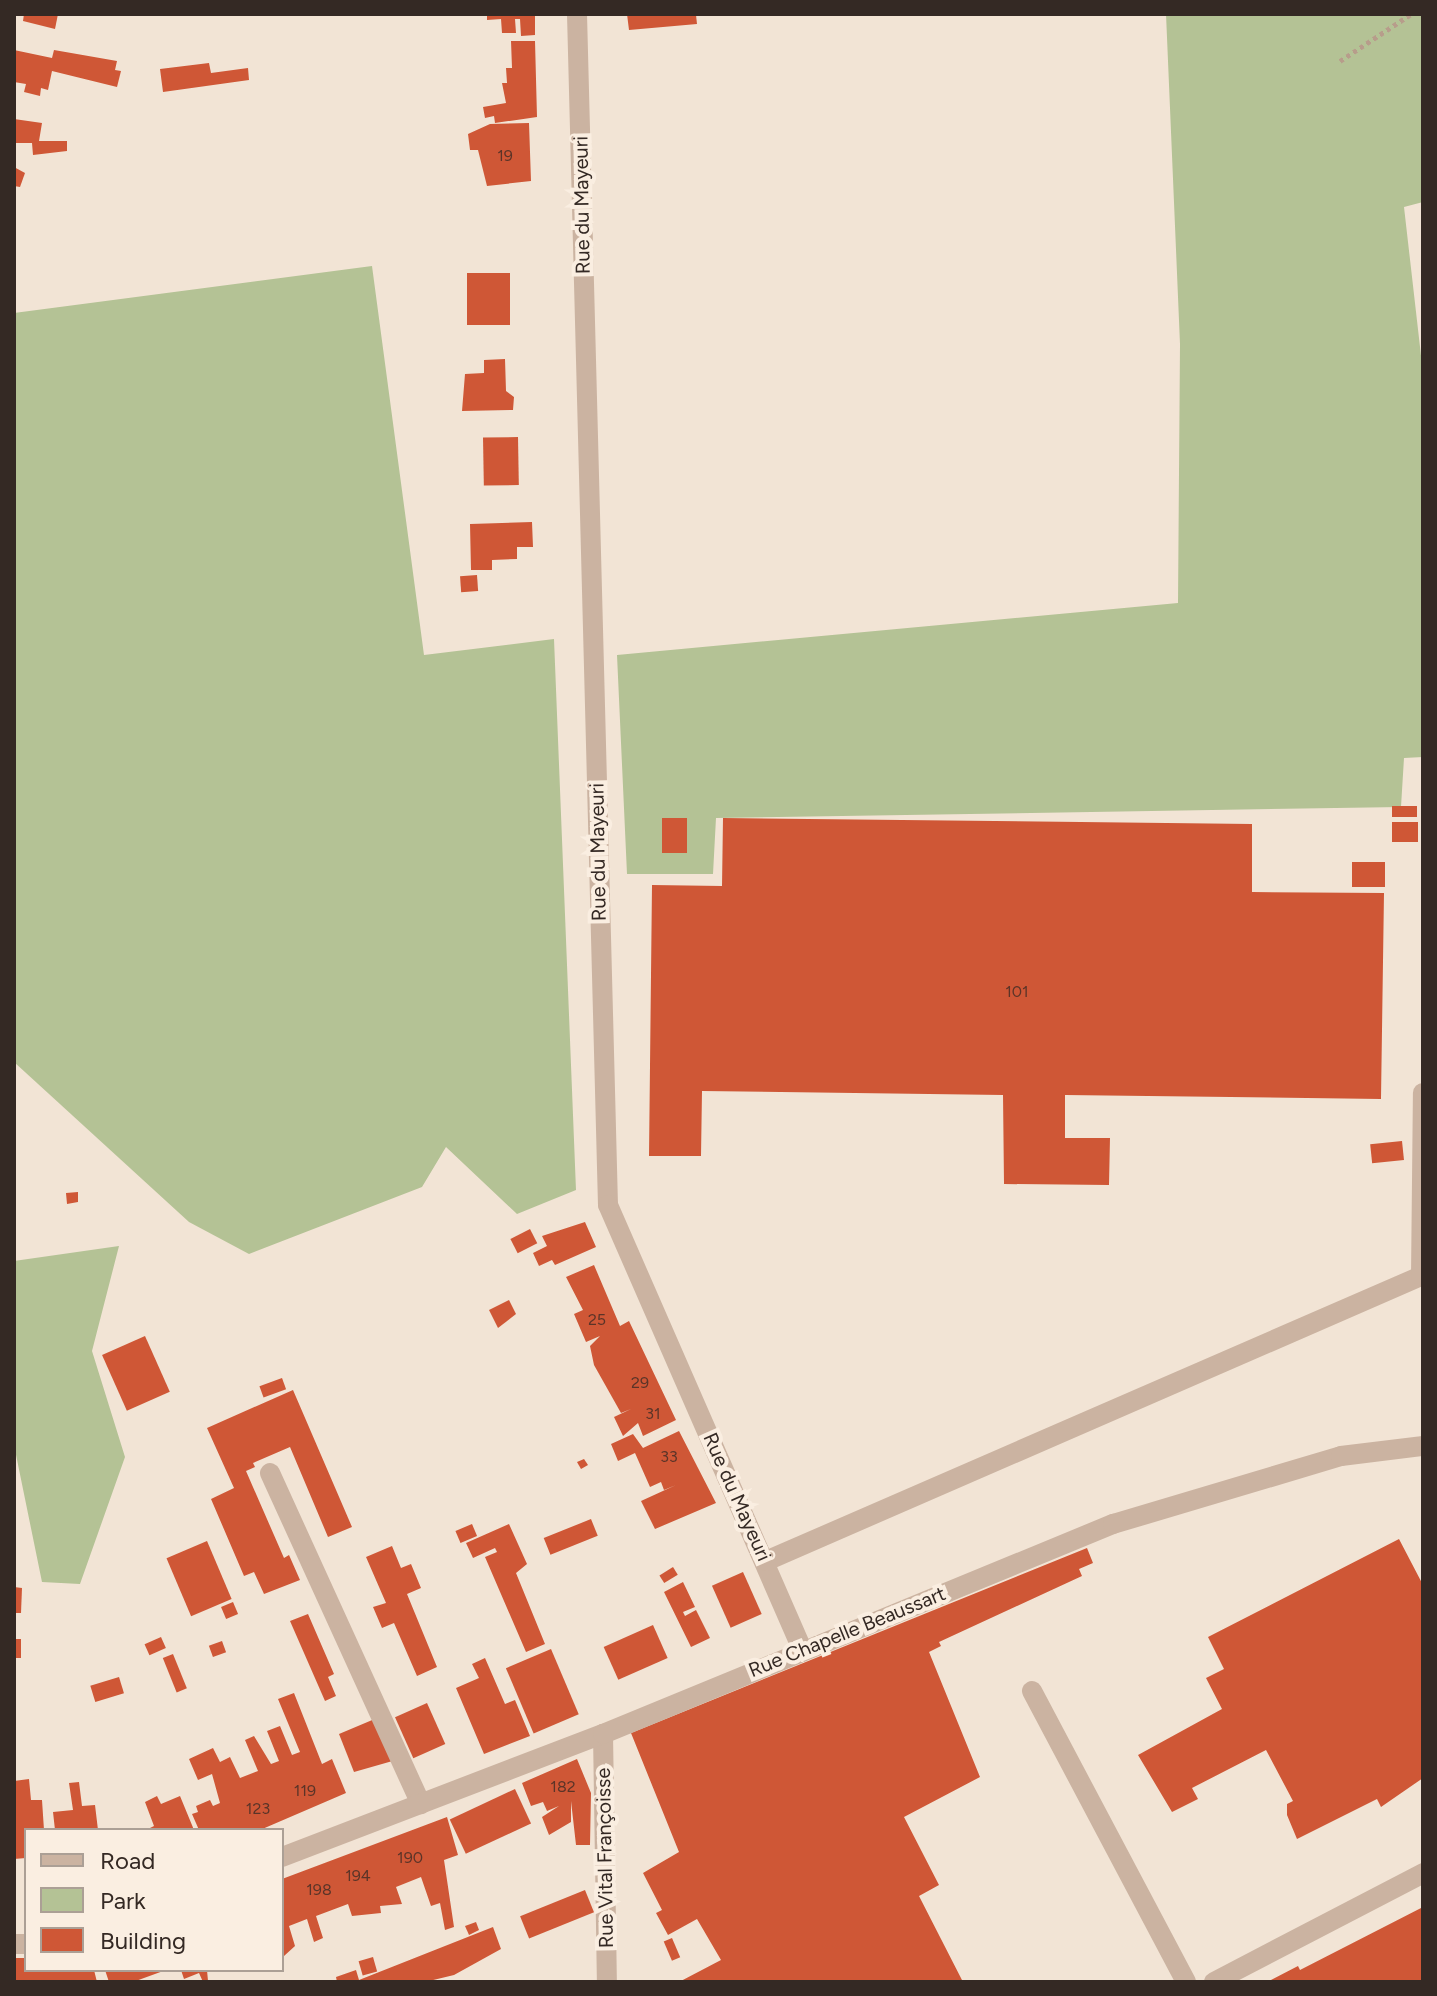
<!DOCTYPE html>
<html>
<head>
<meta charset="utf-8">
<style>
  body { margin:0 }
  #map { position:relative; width:1437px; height:1996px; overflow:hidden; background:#f2e4d5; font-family:Figtree,sans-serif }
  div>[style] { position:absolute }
  .green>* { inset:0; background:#b4c295 }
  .building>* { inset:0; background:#cf5736; transform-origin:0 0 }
  .path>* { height:5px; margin-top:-2.5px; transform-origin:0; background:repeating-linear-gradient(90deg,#b79d8b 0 4px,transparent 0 8px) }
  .minor>* { height:20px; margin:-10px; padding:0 10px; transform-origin:10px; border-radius:10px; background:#cbb3a1 }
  span { translate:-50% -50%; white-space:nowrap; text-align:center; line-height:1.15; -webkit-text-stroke:8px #faeee1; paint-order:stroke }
  .number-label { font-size:16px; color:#5b3428 }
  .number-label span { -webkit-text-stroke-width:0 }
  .street-label { font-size:20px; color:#342924 }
  .frame { position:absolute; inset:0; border:16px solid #342924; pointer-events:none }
  .legend { position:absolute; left:24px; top:1828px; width:260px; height:144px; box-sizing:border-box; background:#faeee1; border:2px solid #ab9f95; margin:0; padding:10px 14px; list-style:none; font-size:24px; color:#342924 }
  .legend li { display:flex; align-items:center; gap:16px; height:40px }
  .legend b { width:40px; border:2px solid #ab9f95 }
</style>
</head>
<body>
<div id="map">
  <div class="green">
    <div style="clip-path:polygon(1166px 14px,1423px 14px,1423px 202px,1404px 207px,1423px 373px,1423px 757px,1404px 758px,1401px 807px,716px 818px,713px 874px,627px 874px,617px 655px,1178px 603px,1180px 344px)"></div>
    <div style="clip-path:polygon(372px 266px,424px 655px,554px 639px,576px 1190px,517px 1214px,446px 1147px,422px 1187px,249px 1254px,189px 1222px,14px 1062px,14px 313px)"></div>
    <div style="clip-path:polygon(119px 1246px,92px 1351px,125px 1457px,80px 1584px,42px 1582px,14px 1445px,14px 1261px)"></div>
  </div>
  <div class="building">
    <div style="clip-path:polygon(24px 14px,58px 14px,55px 29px,23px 21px)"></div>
    <div style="clip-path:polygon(487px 14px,535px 14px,535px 35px,521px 36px,520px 19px,515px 19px,516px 33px,502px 33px,501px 19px,487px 20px)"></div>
    <div style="clip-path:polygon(627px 14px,689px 14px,696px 15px,697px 24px,629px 30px)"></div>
    <div style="clip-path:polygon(511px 41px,535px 41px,537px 117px,495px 123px,494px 116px,485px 118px,483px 107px,506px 103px,502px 83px,507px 83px,506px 68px,512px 68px)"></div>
    <div style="clip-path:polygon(14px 50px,52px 58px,54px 50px,117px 61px,115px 70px,121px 71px,117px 87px,52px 71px,48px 90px,41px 88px,40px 96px,24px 92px,26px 84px,14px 82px)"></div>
    <div style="clip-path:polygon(209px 63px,211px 73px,248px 68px,249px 80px,163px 92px,160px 69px)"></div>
    <div style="clip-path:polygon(14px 119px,42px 123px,39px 141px,67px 141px,67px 151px,33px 155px,32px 143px,14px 143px)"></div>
    <div style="clip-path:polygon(529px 123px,531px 181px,487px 186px,478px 150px,470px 150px,468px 134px,490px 124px)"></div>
    <div style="clip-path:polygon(14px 167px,25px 173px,20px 187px,14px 186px)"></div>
    <div style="left:467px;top:273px;width:43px;height:52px"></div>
    <div style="clip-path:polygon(505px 359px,506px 391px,514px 397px,513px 410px,462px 411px,465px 374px,484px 373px,484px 360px)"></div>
    <div style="left:518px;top:437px;width:48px;height:35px;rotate:89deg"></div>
    <div style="clip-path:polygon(532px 522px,533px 547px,517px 547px,517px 559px,492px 560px,492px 570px,471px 570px,470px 524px)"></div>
    <div style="left:477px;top:575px;width:16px;height:17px;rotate:86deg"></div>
    <div style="left:1392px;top:806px;width:25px;height:11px"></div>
    <div style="left:662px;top:818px;width:25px;height:35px"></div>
    <div style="clip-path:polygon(723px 818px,1252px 824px,1252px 892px,1384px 893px,1381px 1099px,1065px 1095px,1065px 1138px,1110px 1138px,1109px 1185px,1004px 1184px,1003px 1095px,702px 1091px,701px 1156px,649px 1156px,652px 885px,722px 886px)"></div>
    <div style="left:1392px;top:822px;width:26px;height:20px"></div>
    <div style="left:1385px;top:862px;width:25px;height:33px;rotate:90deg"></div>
    <div style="left:1402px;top:1141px;width:19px;height:32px;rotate:84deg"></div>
    <div style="clip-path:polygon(78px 1192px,78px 1202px,67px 1204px,66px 1193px)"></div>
    <div style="clip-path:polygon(585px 1222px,596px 1247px,555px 1265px,552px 1260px,539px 1266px,533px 1253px,547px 1246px,542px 1236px)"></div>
    <div style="left:530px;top:1229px;width:16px;height:22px;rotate:63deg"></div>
    <div style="clip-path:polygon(594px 1265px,620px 1326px,629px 1321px,676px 1420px,643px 1436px,638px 1423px,623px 1436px,614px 1417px,631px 1409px,621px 1413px,594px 1365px,590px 1346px,600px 1336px,586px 1342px,574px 1314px,583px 1310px,566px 1277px)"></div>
    <div style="clip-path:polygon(509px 1300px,516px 1314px,498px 1328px,489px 1310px)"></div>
    <div style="left:145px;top:1336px;width:61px;height:47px;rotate:66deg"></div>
    <div style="left:282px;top:1378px;width:12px;height:24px;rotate:70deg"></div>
    <div style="clip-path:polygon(293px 1390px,352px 1527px,328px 1537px,290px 1447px,253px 1463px,255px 1467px,246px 1471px,284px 1558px,289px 1555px,300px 1580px,264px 1594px,254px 1572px,244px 1576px,211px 1499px,234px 1488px,207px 1428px)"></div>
    <div style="clip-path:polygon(679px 1431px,716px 1503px,655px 1529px,641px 1501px,676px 1485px,664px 1490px,661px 1482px,650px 1487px,635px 1453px,618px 1461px,611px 1444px,633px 1434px,643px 1448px)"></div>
    <div style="clip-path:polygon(584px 1459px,588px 1465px,581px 1469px,577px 1462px)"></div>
    <div style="left:591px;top:1519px;width:18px;height:51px;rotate:68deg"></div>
    <div style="left:472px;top:1524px;width:13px;height:18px;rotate:67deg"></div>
    <div style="clip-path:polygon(509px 1524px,527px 1564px,516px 1573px,545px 1644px,526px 1652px,485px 1557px,497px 1552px,495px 1548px,473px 1558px,466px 1543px)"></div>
    <div style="clip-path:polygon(1399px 1539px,1423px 1585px,1423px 1778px,1381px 1807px,1377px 1799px,1297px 1839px,1287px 1815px,1287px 1804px,1293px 1801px,1266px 1750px,1192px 1788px,1198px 1799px,1172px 1812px,1138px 1755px,1222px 1709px,1206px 1678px,1224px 1669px,1208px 1637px)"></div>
    <div style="left:207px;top:1541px;width:63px;height:44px;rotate:67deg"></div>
    <div style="clip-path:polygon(392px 1546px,401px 1568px,411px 1564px,421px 1588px,407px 1594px,437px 1667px,417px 1676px,394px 1623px,382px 1628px,373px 1607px,386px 1603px,366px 1557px)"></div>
    <div style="clip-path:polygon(1087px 1548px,1093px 1563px,1079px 1569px,1082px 1576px,939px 1642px,941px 1646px,929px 1652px,980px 1777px,904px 1817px,939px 1885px,919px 1896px,963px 1982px,679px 1982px,721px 1960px,697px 1919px,668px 1935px,656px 1913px,662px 1910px,643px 1873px,679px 1852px,631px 1733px)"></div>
    <div style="left:673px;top:1567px;width:9px;height:16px;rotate:58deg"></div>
    <div style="left:743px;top:1572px;width:46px;height:34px;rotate:66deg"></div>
    <div style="clip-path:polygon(683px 1582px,695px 1607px,683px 1612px,685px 1616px,696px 1610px,710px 1638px,691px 1647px,664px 1592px)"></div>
    <div style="clip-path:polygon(14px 1587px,22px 1588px,21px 1613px,14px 1613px)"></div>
    <div style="left:233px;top:1602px;width:13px;height:13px;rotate:67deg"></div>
    <div style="clip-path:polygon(308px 1614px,334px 1674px,328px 1677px,336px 1696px,325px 1701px,290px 1621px)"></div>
    <div style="left:653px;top:1625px;width:36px;height:54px;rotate:66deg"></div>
    <div style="left:161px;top:1637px;width:12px;height:18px;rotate:66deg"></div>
    <div style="left:14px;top:1639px;width:7px;height:19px"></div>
    <div style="left:222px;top:1641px;width:12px;height:14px;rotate:70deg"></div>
    <div style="left:551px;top:1649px;width:71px;height:49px;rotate:67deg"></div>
    <div style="left:173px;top:1654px;width:37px;height:11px;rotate:68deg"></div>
    <div style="clip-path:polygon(485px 1658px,505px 1704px,515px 1700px,530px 1736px,484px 1754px,456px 1688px,479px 1678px,472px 1664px)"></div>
    <div style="left:119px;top:1677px;width:17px;height:30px;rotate:73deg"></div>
    <div style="clip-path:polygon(294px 1693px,322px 1764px,332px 1759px,346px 1793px,260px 1830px,199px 1830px,192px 1814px,198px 1812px,196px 1806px,210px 1800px,213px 1806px,220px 1803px,212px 1774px,198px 1780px,189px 1759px,213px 1748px,220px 1762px,230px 1757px,240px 1778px,258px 1771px,245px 1740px,254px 1736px,271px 1764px,279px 1761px,267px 1731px,280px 1726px,292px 1755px,300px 1752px,278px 1699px)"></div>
    <div style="left:427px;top:1703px;width:45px;height:35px;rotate:66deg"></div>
    <div style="clip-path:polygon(377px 1718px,396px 1760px,354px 1772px,339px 1734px)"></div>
    <div style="clip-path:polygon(577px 1759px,591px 1793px,590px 1845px,576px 1845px,571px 1801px,571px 1822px,549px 1835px,542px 1817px,559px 1806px,547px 1811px,543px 1802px,531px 1806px,522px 1783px)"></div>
    <div style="clip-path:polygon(29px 1779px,31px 1800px,42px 1800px,44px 1830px,26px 1830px,26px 1858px,14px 1859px,14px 1781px)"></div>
    <div style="clip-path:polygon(79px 1782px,82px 1806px,95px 1805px,98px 1830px,55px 1830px,53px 1812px,73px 1810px,69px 1783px)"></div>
    <div style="left:515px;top:1789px;width:38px;height:72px;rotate:65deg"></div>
    <div style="clip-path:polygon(157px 1796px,161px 1804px,180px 1796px,194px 1830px,146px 1830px,154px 1826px,145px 1802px)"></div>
    <div style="clip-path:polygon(447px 1817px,458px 1855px,444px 1860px,454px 1927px,445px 1930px,440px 1903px,431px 1906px,421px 1877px,396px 1887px,402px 1904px,380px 1906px,381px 1913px,352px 1916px,348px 1904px,316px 1916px,323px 1938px,314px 1942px,307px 1919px,289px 1926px,295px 1946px,284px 1956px,282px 1879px)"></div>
    <div style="left:585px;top:1890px;width:24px;height:70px;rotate:68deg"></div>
    <div style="clip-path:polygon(1423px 1907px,1423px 1982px,1267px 1982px,1298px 1966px,1300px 1970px)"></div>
    <div style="clip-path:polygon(476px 1922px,479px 1930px,469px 1935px,465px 1926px)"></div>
    <div style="clip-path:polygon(493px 1927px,501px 1949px,454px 1975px,425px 1982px,337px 1982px,336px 1977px,356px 1970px,359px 1980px)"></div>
    <div style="left:672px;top:1938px;width:21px;height:9px;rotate:67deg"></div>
    <div style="left:373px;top:1957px;width:15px;height:15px;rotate:74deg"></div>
    <div style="clip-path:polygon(14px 1958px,26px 1958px,26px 1970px,94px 1970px,97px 1982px,14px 1982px)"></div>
    <div style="clip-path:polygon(105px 1970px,166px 1970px,133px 1982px,109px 1982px)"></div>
    <div style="clip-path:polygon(181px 1970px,207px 1970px,208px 1981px,203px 1982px,199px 1973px,184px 1979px)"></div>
  </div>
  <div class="path">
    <div style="left:1340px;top:61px;width:85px;rotate:-33.5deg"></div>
  </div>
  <div class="minor">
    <div style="left:577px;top:14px;width:1191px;rotate:88.51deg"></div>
    <div style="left:608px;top:1205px;width:485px;rotate:66.4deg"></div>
    <div style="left:270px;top:1473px;width:364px;rotate:65.5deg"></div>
    <div style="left:766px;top:1561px;width:714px;rotate:-23.51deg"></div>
    <div style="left:1421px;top:1276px;width:183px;rotate:-89.4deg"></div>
    <div style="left:1032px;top:1691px;width:329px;rotate:62.1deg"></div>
    <div style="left:603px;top:1734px;width:248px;rotate:89.1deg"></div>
    <div style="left:282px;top:1857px;width:344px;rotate:-21deg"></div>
    <div style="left:603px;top:1734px;width:552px;rotate:-22.38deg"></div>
    <div style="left:1113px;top:1524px;width:238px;rotate:-16.6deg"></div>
    <div style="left:1341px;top:1456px;width:83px;rotate:-7deg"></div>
    <div style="left:14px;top:1944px;width:12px"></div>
    <div style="left:1214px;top:1982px;width:236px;rotate:-27.5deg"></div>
  </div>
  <div class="number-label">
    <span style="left:505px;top:156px">19</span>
    <span style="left:1017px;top:992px">101</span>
    <span style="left:597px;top:1320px">25</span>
    <span style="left:640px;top:1383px">29</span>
    <span style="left:653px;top:1414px">31</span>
    <span style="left:669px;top:1457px">33</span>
    <span style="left:563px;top:1787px">182</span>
    <span style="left:305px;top:1791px">119</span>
    <span style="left:258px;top:1809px">123</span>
    <span style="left:410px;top:1858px">190</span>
    <span style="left:358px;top:1876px">194</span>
    <span style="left:319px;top:1890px">198</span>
  </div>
  <div class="street-label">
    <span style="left:582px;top:205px;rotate:-91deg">Rue du Mayeuri</span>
    <span style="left:598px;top:852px;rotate:-91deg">Rue du Mayeuri</span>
    <span style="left:737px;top:1497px;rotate:66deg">Rue du Mayeuri</span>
    <span style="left:847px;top:1632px;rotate:-22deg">Rue Chapelle Beaussart</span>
    <span style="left:605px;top:1858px;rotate:-91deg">Rue Vital Françoisse</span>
  </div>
  <div class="frame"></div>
  <ul class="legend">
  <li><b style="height:10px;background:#cbb3a1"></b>Road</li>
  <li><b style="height:22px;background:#b4c295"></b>Park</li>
  <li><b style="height:22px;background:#cf5736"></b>Building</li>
  </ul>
</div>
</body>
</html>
